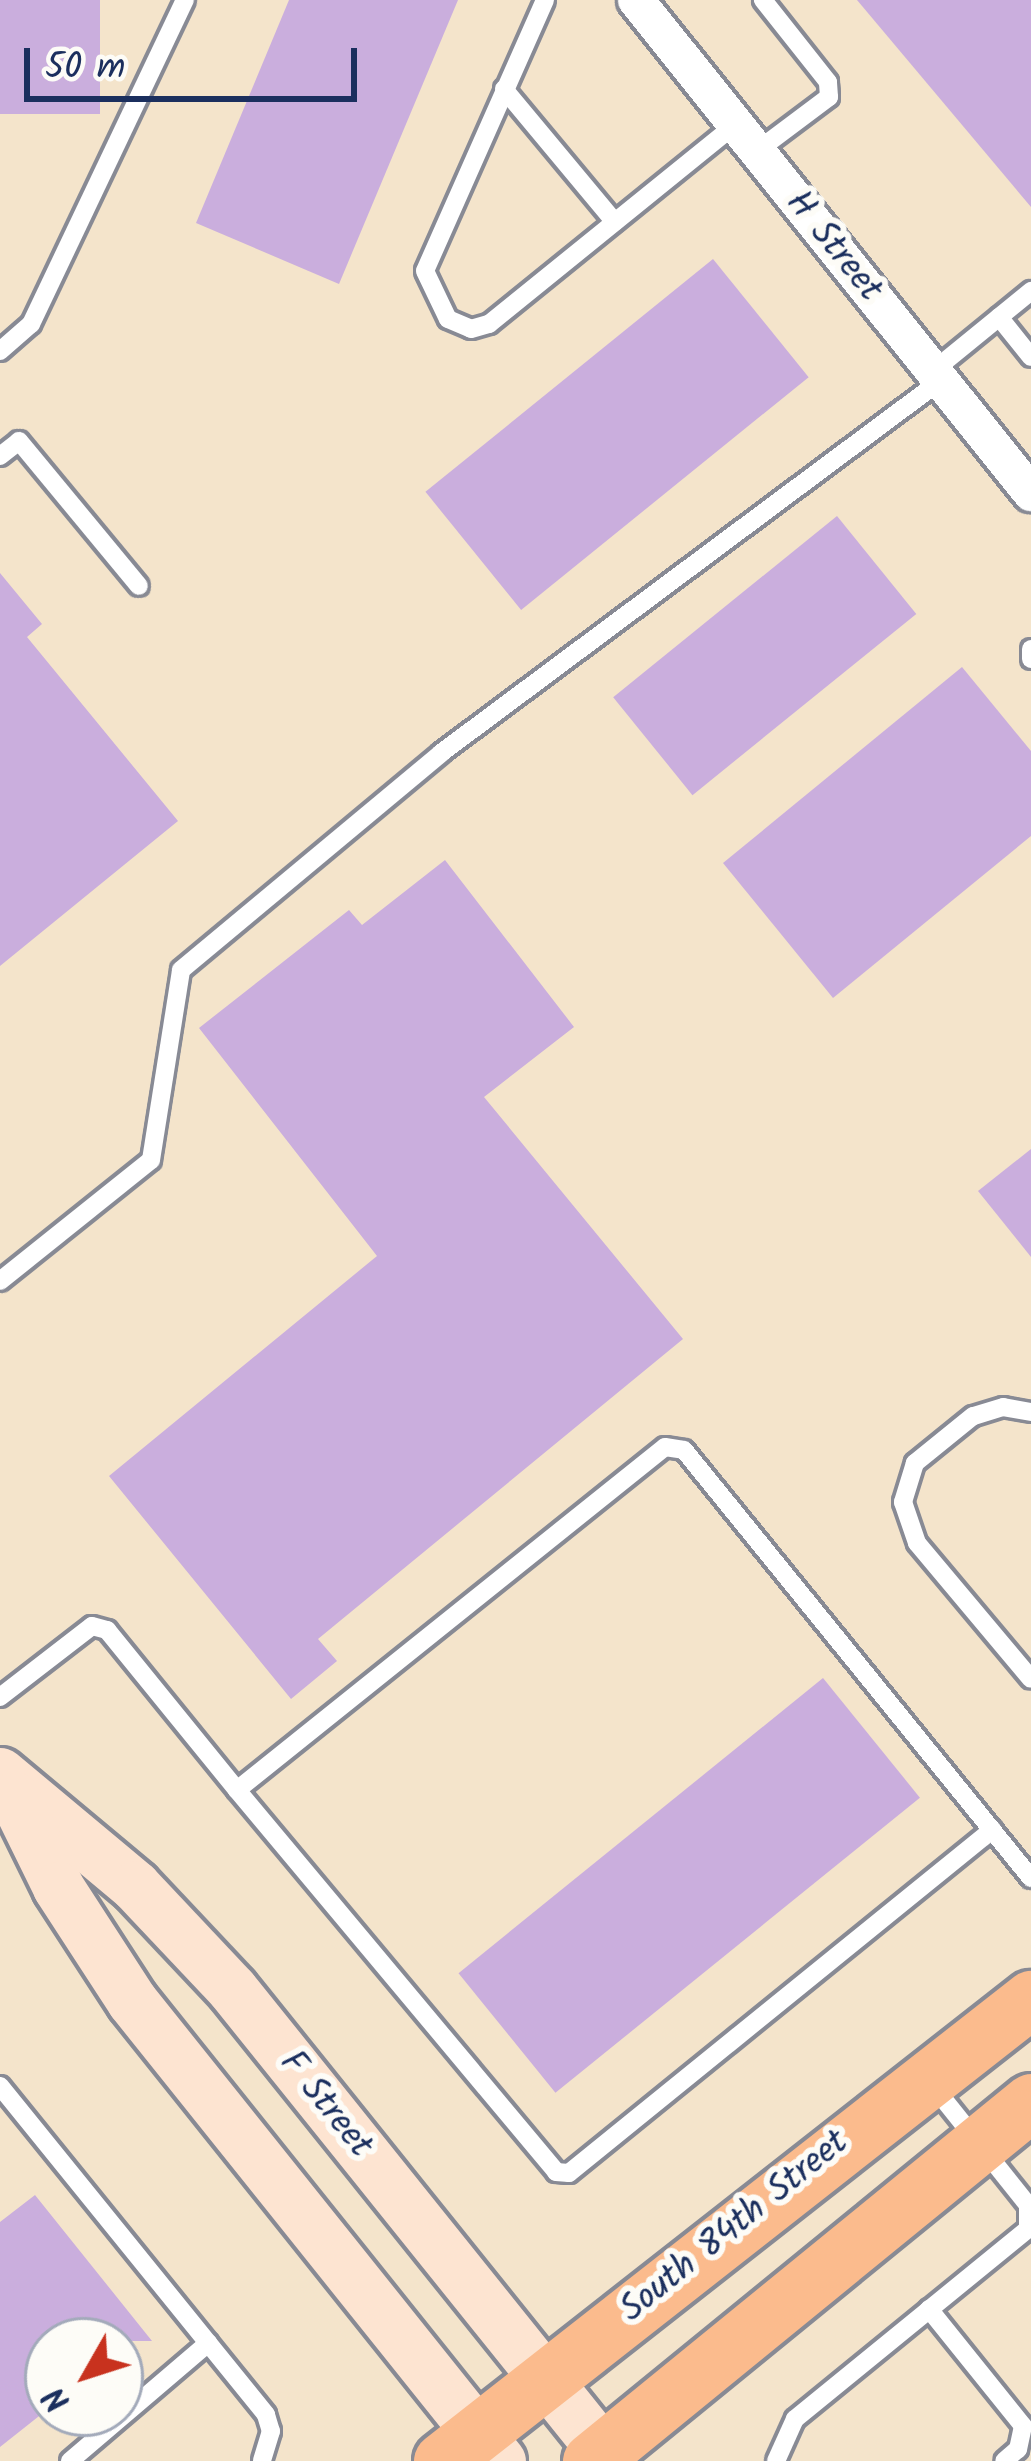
<!DOCTYPE html>
<html>
<head>
<meta charset="utf-8">
<style>
  body { margin:0 }
  #map { position:relative; width:1031px; height:2461px; overflow:hidden; background:#f4e4cb; font-family:Kalam,sans-serif }
  div>[style] { position:absolute }
  .building>* { inset:0; background:#caaedd; transform-origin:0 0 }
  .roads { filter:drop-shadow(3px 0 #888a94) drop-shadow(-3px 0 #888a94) drop-shadow(0 3px #888a94) drop-shadow(0 -3px #888a94) }
  .lane>* { height:18px; margin:-9px; padding:0 9px; transform-origin:9px; border-radius:9px; background:#fff }
  .street>* { height:36px; margin:-18px; padding:0 18px; transform-origin:18px; border-radius:18px; background:#fff }
  .secondary>* { height:51px; margin:-25.5px; padding:0 25.5px; transform-origin:25.5px; border-radius:25.5px; background:#fde4d1 }
  .primary>* { height:57px; margin:-28.5px; padding:0 28.5px; transform-origin:28.5px; border-radius:28.5px; background:#fbbb8d }
  span { translate:-50% -50%; white-space:nowrap; text-align:center; line-height:1.15; -webkit-text-stroke:12px #fdfcf7; paint-order:stroke }
  .street-label { font-size:36px; color:#1b2f5e }
  .north { position:absolute; left:24px; top:2317px; width:120px; height:120px; box-sizing:border-box; background:#fdfcf7; border:3px solid #a3aaba; border-radius:50%; rotate:231deg; font-size:33px; font-weight:700; line-height:48px; text-align:center; color:#1b2f5e }
  .north::after { content:''; display:block; margin:auto; width:42px; height:54px; background:#c8321e; clip-path:polygon(50% 0,100% 100%,50% 72%,0 100%) }
  .scale { position:absolute; left:24px; top:48px; width:333px; height:54px; box-sizing:border-box; border:6px solid #1b2f5e; border-top:0; padding-left:15px; font-size:36px; line-height:42px; white-space:nowrap; color:#1b2f5e; -webkit-text-stroke:9px #fdfcf7; paint-order:stroke }
</style>
</head>
<body>
<div id="map">
  <div class="building">
    <div style="left:0;top:0;width:100px;height:114px"></div>
    <div style="clip-path:polygon(289px 0,458px 0,339px 284px,196px 223px)"></div>
    <div style="clip-path:polygon(857px 0,1031px 0,1031px 207px)"></div>
    <div style="left:713px;top:259px;width:152px;height:370px;rotate:51deg"></div>
    <div style="left:837px;top:516px;width:126px;height:288px;rotate:51deg"></div>
    <div style="clip-path:polygon(0 573px,42px 624px,27px 637px,178px 821px,0 966px)"></div>
    <div style="clip-path:polygon(962px 667px,1031px 751px,1031px 836px,833px 998px,723px 863px)"></div>
    <div style="clip-path:polygon(445px 860px,574px 1027px,484px 1097px,683px 1339px,318px 1639px,337px 1661px,291px 1699px,109px 1476px,377px 1256px,199px 1028px,349px 910px,362px 925px)"></div>
    <div style="clip-path:polygon(1031px 1149px,1031px 1257px,978px 1191px)"></div>
    <div style="left:823px;top:1678px;width:154px;height:469px;rotate:51deg"></div>
    <div style="clip-path:polygon(35px 2195px,152px 2341px,48px 2341px,48px 2409px,0 2447px,0 2222px)"></div>
  </div>
  <div class="roads">
    <div class="lane">
      <div style="left:545px;top:0;width:296px;rotate:113.9deg"></div>
      <div style="left:425px;top:271px;width:53px;rotate:64.4deg"></div>
      <div style="left:448px;top:319px;width:25px;rotate:23deg"></div>
      <div style="left:471px;top:329px;width:19px;rotate:-16deg"></div>
      <div style="left:489px;top:324px;width:318px;rotate:-39deg"></div>
      <div style="left:504px;top:89px;width:173px;rotate:50.2deg"></div>
      <div style="left:757px;top:151px;width:90px;rotate:-36.9deg"></div>
      <div style="left:829px;top:97px;width:15px;rotate:-94deg"></div>
      <div style="left:828px;top:82px;width:105px;rotate:-128.4deg"></div>
      <div style="left:999px;top:317px;width:51px;rotate:51.3deg"></div>
      <div style="left:0;top:351px;width:41px;rotate:-41.1deg"></div>
      <div style="left:31px;top:324px;width:359px;rotate:-64.6deg"></div>
      <div style="left:933px;top:371px;width:127px;rotate:-39.2deg"></div>
      <div style="left:0;top:456px;width:24px;rotate:-38deg"></div>
      <div style="left:19px;top:441px;width:188px;rotate:50.4deg"></div>
      <div style="left:1031px;top:649px;width:10px;rotate:90deg"></div>
      <div style="left:0;top:1281px;width:193px;rotate:-38.7deg"></div>
      <div style="left:151px;top:1160px;width:192px;rotate:-81deg"></div>
      <div style="left:181px;top:970px;width:339px;rotate:-39.8deg"></div>
      <div style="left:441px;top:753px;width:622px;rotate:-36.7deg"></div>
      <div style="left:1031px;top:1412px;width:28px;rotate:-170deg"></div>
      <div style="left:1003px;top:1407px;width:31px;rotate:163deg"></div>
      <div style="left:973px;top:1416px;width:75px;rotate:141deg"></div>
      <div style="left:915px;top:1463px;width:41px;rotate:107.1deg"></div>
      <div style="left:903px;top:1502px;width:43px;rotate:71.1deg"></div>
      <div style="left:917px;top:1543px;width:177px;rotate:50deg"></div>
      <div style="left:0;top:1697px;width:116px;rotate:-37.7deg"></div>
      <div style="left:92px;top:1626px;width:16px;rotate:15deg"></div>
      <div style="left:107px;top:1630px;width:206px;rotate:50.9deg"></div>
      <div style="left:237px;top:1790px;width:548px;rotate:-38.71deg"></div>
      <div style="left:665px;top:1447px;width:19px;rotate:9deg"></div>
      <div style="left:684px;top:1450px;width:551px;rotate:50.97deg"></div>
      <div style="left:237px;top:1790px;width:498px;rotate:50.1deg"></div>
      <div style="left:556px;top:2172px;width:13px;rotate:4deg"></div>
      <div style="left:569px;top:2173px;width:545px;rotate:-39.04deg"></div>
      <div style="left:0;top:2086px;width:423px;rotate:51deg"></div>
      <div style="left:266px;top:2415px;width:17px;rotate:73deg"></div>
      <div style="left:271px;top:2431px;width:31px;rotate:107deg"></div>
      <div style="left:929px;top:2309px;width:150px;rotate:51.2deg"></div>
      <div style="left:1023px;top:2426px;width:24px;rotate:102deg"></div>
      <div style="left:1018px;top:2449px;width:18px;rotate:139deg"></div>
      <div style="left:70px;top:2461px;width:182px;rotate:-40.5deg"></div>
      <div style="left:776px;top:2461px;width:46px;rotate:-65.7deg"></div>
      <div style="left:795px;top:2419px;width:301px;rotate:-39.2deg"></div>
      <div style="left:1028px;top:2229px;width:24px;rotate:-90deg"></div>
      <div style="left:1028px;top:2205px;width:152px;rotate:-128.6deg"></div>
    </div>
    <div class="street">
      <div style="left:636px;top:0;width:632px;rotate:51.3deg"></div>
    </div>
    <div class="secondary">
      <div style="left:0;top:1773px;width:176px;rotate:39.9deg"></div>
      <div style="left:135px;top:1886px;width:141px;rotate:46.7deg"></div>
      <div style="left:232px;top:1989px;width:605px;rotate:51.24deg"></div>
      <div style="left:14px;top:1797px;width:100px;rotate:63.9deg"></div>
      <div style="left:58px;top:1887px;width:136px;rotate:57deg"></div>
      <div style="left:132px;top:2001px;width:589px;rotate:51.34deg"></div>
    </div>
    <div class="primary">
      <div style="left:442px;top:2461px;width:749px;rotate:-38.11deg"></div>
      <div style="left:591px;top:2461px;width:568px;rotate:-39.21deg"></div>
    </div>
  </div>
  <div class="street-label">
    <span style="left:833px;top:247px;rotate:51deg">H Street</span>
    <span style="left:325px;top:2105px;rotate:51deg">F Street</span>
    <span style="left:735px;top:2227px;rotate:-39deg">South 84th Street</span>
  </div>
  <div class="north">N</div>
  <div class="scale">50 m</div>
</div>
</body>
</html>
